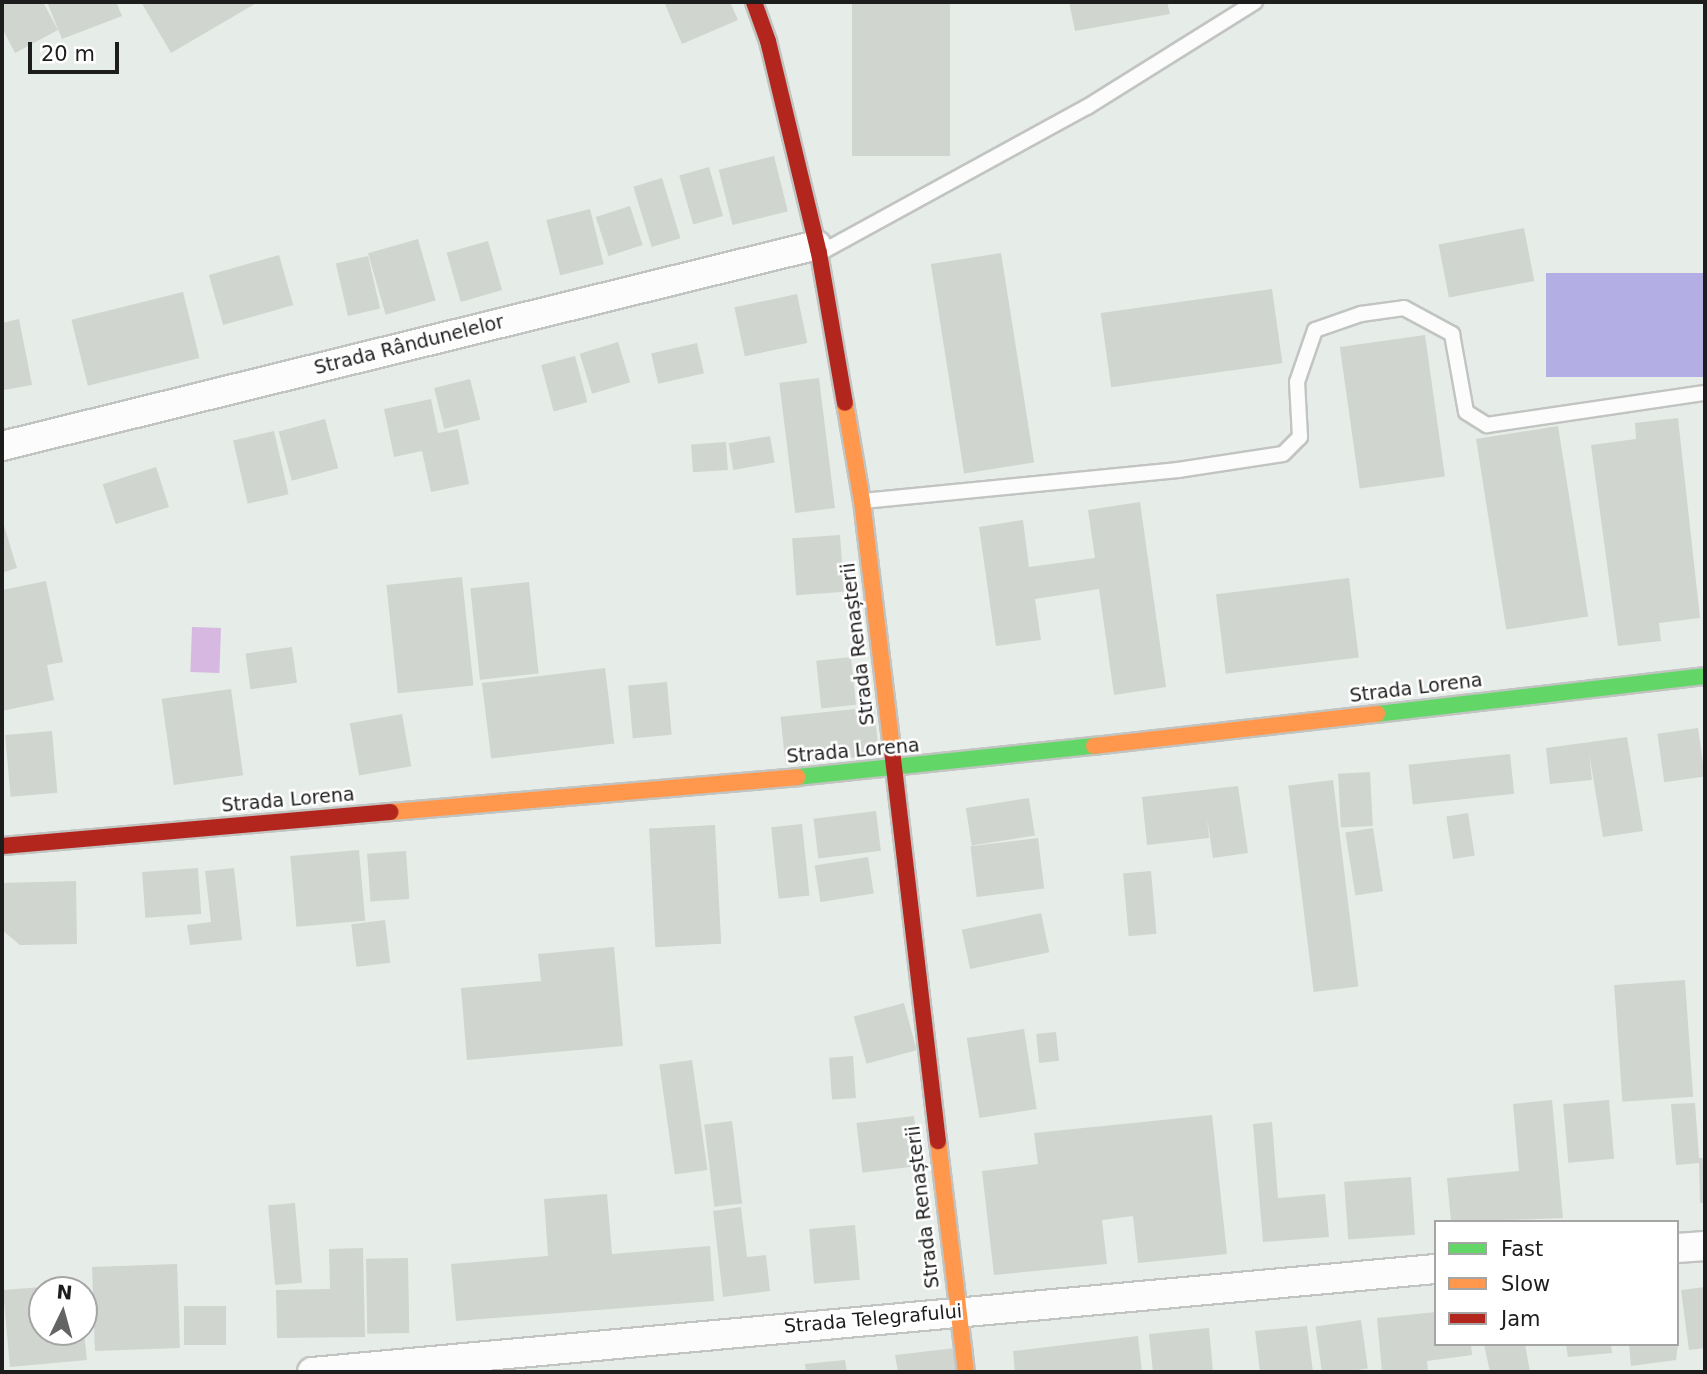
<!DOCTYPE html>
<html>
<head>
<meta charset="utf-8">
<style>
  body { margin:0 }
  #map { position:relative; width:1707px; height:1374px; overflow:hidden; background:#e6ece7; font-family:"DejaVu Sans",sans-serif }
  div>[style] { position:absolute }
  .pitch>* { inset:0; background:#b3afe4; transform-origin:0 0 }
  .water>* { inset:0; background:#d6b8e1; transform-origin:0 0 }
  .building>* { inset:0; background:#d0d5cf; transform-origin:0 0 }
  .roads { filter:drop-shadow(2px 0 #c2c4c2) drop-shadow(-2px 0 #c2c4c2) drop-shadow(0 2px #c2c4c2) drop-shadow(0 -2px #c2c4c2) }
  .lane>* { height:14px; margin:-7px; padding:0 7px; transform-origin:7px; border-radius:7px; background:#fbfcfb }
  .street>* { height:28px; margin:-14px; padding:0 14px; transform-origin:14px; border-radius:14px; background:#fbfcfb }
  .fast>* { height:16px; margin:-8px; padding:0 8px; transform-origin:8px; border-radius:8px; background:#63d668 }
  .slow>* { height:16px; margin:-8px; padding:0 8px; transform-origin:8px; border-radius:8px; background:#ff974d }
  .jam>* { height:16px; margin:-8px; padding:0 8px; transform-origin:8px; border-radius:8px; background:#b3261e }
  span { translate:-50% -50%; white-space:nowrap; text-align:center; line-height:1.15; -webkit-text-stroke:5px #fff; paint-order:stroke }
  .street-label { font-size:19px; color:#1d1d1d }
  .frame { position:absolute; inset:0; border:4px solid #1d1d1d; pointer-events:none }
  .legend { position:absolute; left:1434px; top:1220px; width:245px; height:126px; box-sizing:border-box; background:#fff; border:2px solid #a5a5a5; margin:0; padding:9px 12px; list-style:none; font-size:21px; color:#1d1d1d }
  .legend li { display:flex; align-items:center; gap:14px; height:35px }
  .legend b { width:35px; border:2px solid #a5a5a5 }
  .north { position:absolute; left:28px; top:1276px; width:70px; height:70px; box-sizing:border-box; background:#fff; border:2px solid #a5a5a5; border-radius:50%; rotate:5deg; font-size:19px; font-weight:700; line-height:28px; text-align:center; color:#1d1d1d }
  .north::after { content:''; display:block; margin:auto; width:24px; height:32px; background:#636564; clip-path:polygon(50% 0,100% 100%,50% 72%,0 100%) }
  .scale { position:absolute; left:28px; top:42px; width:91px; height:32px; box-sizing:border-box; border:4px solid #1d1d1d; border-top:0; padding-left:9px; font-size:21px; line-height:24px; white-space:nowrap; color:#1d1d1d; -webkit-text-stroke:5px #fff; paint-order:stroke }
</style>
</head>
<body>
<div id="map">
  <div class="pitch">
    <div style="left:1705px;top:273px;width:104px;height:159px;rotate:90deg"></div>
  </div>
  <div class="water">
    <div style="left:192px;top:627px;width:29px;height:45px;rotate:2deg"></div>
  </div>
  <div class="building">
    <div style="clip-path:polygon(2px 2px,43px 2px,58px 30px,15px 53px,2px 28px)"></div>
    <div style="clip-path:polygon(47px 2px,116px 2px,122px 16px,62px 39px)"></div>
    <div style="clip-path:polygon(141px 2px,258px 2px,171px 53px)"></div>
    <div style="clip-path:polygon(664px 2px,730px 2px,738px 20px,682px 44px)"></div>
    <div style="left:852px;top:2px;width:98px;height:154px"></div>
    <div style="clip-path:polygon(1069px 2px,1167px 2px,1170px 14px,1075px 31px)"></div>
    <div style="left:774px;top:156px;width:57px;height:57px;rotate:76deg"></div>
    <div style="left:709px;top:167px;width:51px;height:31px;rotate:74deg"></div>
    <div style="left:662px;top:178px;width:63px;height:30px;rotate:73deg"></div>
    <div style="left:630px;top:206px;width:41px;height:36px;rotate:72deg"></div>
    <div style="left:590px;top:209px;width:57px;height:45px;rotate:76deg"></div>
    <div style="left:1524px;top:228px;width:54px;height:87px;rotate:79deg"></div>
    <div style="left:418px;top:239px;width:64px;height:52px;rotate:74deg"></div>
    <div style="left:488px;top:241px;width:51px;height:43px;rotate:74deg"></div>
    <div style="left:1001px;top:253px;width:212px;height:71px;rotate:81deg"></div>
    <div style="left:279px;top:255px;width:52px;height:73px;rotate:74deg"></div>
    <div style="left:368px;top:256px;width:54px;height:33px;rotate:77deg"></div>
    <div style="left:1272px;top:289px;width:75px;height:173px;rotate:82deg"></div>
    <div style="left:183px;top:292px;width:68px;height:115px;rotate:76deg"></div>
    <div style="left:797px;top:294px;width:50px;height:64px;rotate:78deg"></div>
    <div style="clip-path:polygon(19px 319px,32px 385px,4px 390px,2px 323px)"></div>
    <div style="left:1425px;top:335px;width:143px;height:86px;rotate:82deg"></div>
    <div style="left:618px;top:342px;width:42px;height:40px;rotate:73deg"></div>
    <div style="left:697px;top:343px;width:31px;height:47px;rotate:77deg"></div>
    <div style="left:575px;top:356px;width:48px;height:35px;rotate:75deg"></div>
    <div style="left:819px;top:378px;width:131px;height:40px;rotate:83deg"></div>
    <div style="left:470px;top:379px;width:42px;height:37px;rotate:76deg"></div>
    <div style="clip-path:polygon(431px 399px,438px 433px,458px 429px,469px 484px,431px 492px,422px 451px,394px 457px,384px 409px)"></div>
    <div style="clip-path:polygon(1678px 418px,1700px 618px,1659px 623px,1661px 641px,1618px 646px,1591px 445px,1636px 439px,1635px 423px)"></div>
    <div style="left:325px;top:419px;width:51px;height:48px;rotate:75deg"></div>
    <div style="left:1558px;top:426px;width:193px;height:83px;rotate:81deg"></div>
    <div style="left:274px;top:431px;width:65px;height:42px;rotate:77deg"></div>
    <div style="left:770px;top:436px;width:27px;height:42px;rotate:80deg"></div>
    <div style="left:726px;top:442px;width:28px;height:35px;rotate:86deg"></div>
    <div style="left:156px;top:467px;width:42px;height:56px;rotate:72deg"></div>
    <div style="clip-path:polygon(1140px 502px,1166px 687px,1114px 695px,1099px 589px,1035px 599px,1041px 640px,996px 646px,979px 527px,1023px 520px,1029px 567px,1095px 558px,1088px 510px)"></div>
    <div style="clip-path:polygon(2px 519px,17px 568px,2px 573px)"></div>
    <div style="left:840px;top:535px;width:57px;height:48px;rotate:86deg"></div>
    <div style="left:462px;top:577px;width:109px;height:76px;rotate:84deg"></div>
    <div style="left:1349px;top:578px;width:80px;height:134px;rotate:83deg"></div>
    <div style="clip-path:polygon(46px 581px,63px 662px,47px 665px,54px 700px,2px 711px,2px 590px)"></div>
    <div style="left:529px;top:582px;width:92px;height:59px;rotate:84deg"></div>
    <div style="left:292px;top:647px;width:36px;height:47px;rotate:82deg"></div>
    <div style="left:851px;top:657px;width:48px;height:35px;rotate:84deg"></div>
    <div style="left:605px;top:668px;width:76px;height:124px;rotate:83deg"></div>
    <div style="left:667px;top:682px;width:53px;height:39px;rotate:85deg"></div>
    <div style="left:231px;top:689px;width:87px;height:70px;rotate:82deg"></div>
    <div style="left:874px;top:707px;width:48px;height:94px;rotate:84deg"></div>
    <div style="left:402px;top:714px;width:53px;height:53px;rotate:80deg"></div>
    <div style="left:1698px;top:728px;width:49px;height:41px;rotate:82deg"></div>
    <div style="left:52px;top:731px;width:62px;height:47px;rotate:85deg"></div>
    <div style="clip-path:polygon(1627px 737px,1643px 831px,1603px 837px,1589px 753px,1592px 780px,1550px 784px,1546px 748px)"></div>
    <div style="left:1510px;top:754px;width:40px;height:102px;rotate:84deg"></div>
    <div style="left:1370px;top:772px;width:54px;height:32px;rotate:87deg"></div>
    <div style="left:1333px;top:780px;width:208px;height:45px;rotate:83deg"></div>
    <div style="clip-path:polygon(1238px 786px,1248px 853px,1213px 858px,1207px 818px,1209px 838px,1147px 845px,1142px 797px)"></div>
    <div style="left:1029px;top:798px;width:38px;height:64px;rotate:81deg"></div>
    <div style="left:876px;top:811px;width:40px;height:63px;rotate:83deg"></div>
    <div style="left:1468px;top:813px;width:43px;height:22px;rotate:81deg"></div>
    <div style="left:802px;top:824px;width:72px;height:31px;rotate:84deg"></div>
    <div style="left:715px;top:825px;width:119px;height:66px;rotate:87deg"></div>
    <div style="left:1373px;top:828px;width:64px;height:28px;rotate:81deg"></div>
    <div style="left:1038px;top:838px;width:51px;height:68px;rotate:83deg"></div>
    <div style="left:359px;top:850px;width:71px;height:69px;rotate:85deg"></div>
    <div style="left:406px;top:851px;width:48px;height:39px;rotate:86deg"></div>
    <div style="left:868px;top:857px;width:37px;height:54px;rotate:81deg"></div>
    <div style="left:198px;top:868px;width:46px;height:56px;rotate:86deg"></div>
    <div style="clip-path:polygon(234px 868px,242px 940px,190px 945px,187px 925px,211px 922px,205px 871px)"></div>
    <div style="left:1151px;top:871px;width:63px;height:28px;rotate:85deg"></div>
    <div style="clip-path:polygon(76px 881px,77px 944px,20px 945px,2px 930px,2px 883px)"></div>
    <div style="left:1041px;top:913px;width:40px;height:81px;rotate:78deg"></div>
    <div style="left:385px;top:920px;width:43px;height:34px;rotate:83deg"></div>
    <div style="clip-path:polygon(614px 947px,623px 1046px,467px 1060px,461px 988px,541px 981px,538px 954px)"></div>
    <div style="left:1685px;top:980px;width:117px;height:71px;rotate:86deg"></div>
    <div style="left:904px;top:1003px;width:49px;height:52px;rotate:75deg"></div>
    <div style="left:1024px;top:1029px;width:81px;height:58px;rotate:81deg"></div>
    <div style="left:1056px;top:1032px;width:29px;height:20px;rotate:84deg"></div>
    <div style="left:853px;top:1056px;width:42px;height:24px;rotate:86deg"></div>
    <div style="left:692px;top:1060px;width:111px;height:33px;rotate:82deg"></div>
    <div style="clip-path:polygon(1552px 1100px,1563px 1218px,1451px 1222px,1447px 1178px,1519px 1171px,1513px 1104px)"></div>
    <div style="left:1609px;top:1100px;width:59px;height:46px;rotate:85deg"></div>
    <div style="clip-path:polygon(1695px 1103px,1699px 1158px,1705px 1158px,1705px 1203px,1700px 1203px,1699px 1163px,1676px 1165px,1671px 1104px)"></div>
    <div style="clip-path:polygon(1212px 1115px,1227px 1254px,1138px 1263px,1133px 1216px,1102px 1220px,1107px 1264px,994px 1275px,982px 1171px,1038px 1164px,1034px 1133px)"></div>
    <div style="left:914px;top:1116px;width:50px;height:58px;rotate:83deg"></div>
    <div style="left:732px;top:1121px;width:83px;height:28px;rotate:83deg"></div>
    <div style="clip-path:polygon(1272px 1122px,1278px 1198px,1325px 1194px,1329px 1237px,1263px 1242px,1253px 1124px)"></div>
    <div style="left:1411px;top:1177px;width:58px;height:67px;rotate:86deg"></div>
    <div style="clip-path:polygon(607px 1194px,612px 1254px,710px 1246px,714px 1301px,456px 1321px,451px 1264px,548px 1256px,544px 1199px)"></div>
    <div style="left:295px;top:1203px;width:80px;height:27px;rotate:85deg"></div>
    <div style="clip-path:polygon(741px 1207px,747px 1257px,766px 1255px,770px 1291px,723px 1297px,713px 1211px)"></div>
    <div style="left:855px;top:1225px;width:55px;height:46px;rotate:85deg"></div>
    <div style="clip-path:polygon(363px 1248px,365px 1337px,277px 1338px,276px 1290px,330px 1289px,329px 1249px)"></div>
    <div style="left:408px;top:1258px;width:75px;height:42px;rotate:89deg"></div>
    <div style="left:177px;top:1264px;width:84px;height:85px;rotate:88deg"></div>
    <div style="clip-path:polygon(81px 1284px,81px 1290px,42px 1290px,42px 1332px,84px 1332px,87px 1360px,10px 1367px,3px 1290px)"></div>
    <div style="clip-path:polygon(1705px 1287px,1705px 1348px,1689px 1350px,1681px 1290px)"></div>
    <div style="left:226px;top:1306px;width:39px;height:42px;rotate:90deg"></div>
    <div style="clip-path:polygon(1436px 1312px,1436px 1344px,1471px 1344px,1472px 1355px,1427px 1361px,1428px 1372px,1382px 1372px,1377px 1318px)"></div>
    <div style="left:1361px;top:1320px;width:49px;height:46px;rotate:82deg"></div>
    <div style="clip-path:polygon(1307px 1326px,1313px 1372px,1260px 1372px,1255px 1331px)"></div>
    <div style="clip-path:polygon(1209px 1328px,1213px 1372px,1153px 1372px,1149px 1334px)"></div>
    <div style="clip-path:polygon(1138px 1336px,1142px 1372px,1015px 1372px,1013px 1351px)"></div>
    <div style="clip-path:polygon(1484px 1344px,1525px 1344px,1530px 1372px,1490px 1372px)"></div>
    <div style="clip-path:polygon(1566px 1344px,1611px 1344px,1612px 1353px,1568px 1357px)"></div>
    <div style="clip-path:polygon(1629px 1344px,1678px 1344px,1676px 1360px,1631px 1366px)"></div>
    <div style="clip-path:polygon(956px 1348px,959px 1372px,898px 1372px,895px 1355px)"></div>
    <div style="clip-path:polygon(845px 1360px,847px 1372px,806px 1372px,805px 1364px)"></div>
  </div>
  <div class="roads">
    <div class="lane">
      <div style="left:820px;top:253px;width:304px;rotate:-28.7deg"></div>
      <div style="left:1087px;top:107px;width:198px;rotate:-32deg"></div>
      <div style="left:863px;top:501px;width:317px;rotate:-5.6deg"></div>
      <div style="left:1178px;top:470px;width:106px;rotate:-8.7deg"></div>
      <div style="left:1283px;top:454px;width:24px;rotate:-45deg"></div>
      <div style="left:1300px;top:437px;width:55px;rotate:-93.1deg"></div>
      <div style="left:1297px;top:382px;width:55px;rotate:-70.9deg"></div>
      <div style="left:1315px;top:330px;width:49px;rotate:-19.2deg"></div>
      <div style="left:1361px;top:314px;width:43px;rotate:-7.9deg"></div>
      <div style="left:1404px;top:308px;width:55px;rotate:28.4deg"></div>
      <div style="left:1452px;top:334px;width:79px;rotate:79.8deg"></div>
      <div style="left:1466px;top:412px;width:25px;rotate:32deg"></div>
      <div style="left:1487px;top:425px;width:220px;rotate:-8.4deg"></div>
    </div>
    <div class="street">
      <div style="left:2px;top:446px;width:839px;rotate:-13.85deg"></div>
      <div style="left:1677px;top:1248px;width:28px;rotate:-4deg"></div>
      <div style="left:312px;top:1372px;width:1129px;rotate:-5.24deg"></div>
    </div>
    <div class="fast">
      <div style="left:1377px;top:714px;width:330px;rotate:-6.6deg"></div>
      <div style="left:797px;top:777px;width:299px;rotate:-6deg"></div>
    </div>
    <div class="slow">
      <div style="left:845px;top:403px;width:99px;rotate:80.2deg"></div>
      <div style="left:862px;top:501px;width:251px;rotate:83.1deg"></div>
      <div style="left:1094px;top:746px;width:285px;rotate:-6.5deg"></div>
      <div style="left:391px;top:812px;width:408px;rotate:-4.9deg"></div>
      <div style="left:938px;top:1141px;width:233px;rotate:83.1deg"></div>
    </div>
    <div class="jam">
      <div style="left:754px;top:2px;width:41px;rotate:70.3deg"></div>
      <div style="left:768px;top:41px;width:218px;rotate:76.5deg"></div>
      <div style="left:819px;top:253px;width:152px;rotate:80.2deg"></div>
      <div style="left:892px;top:750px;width:394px;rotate:83.3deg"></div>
      <div style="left:2px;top:846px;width:390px;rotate:-5deg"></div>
    </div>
  </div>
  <div class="street-label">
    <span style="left:409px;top:345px;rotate:-14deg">Strada Rândunelelor</span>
    <span style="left:858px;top:644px;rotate:-97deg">Strada Renașterii</span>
    <span style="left:1416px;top:688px;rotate:-7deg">Strada Lorena</span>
    <span style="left:853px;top:751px;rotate:-5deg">Strada Lorena</span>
    <span style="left:288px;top:800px;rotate:-5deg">Strada Lorena</span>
    <span style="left:923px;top:1207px;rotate:-97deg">Strada Renașterii</span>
    <span style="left:873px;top:1319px;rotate:-5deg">Strada Telegrafului</span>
  </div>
  <div class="frame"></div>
  <ul class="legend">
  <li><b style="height:9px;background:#63d668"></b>Fast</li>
  <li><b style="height:9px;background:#ff974d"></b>Slow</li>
  <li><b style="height:9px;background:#b3261e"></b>Jam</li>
  </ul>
  <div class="north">N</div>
  <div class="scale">20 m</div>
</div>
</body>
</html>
